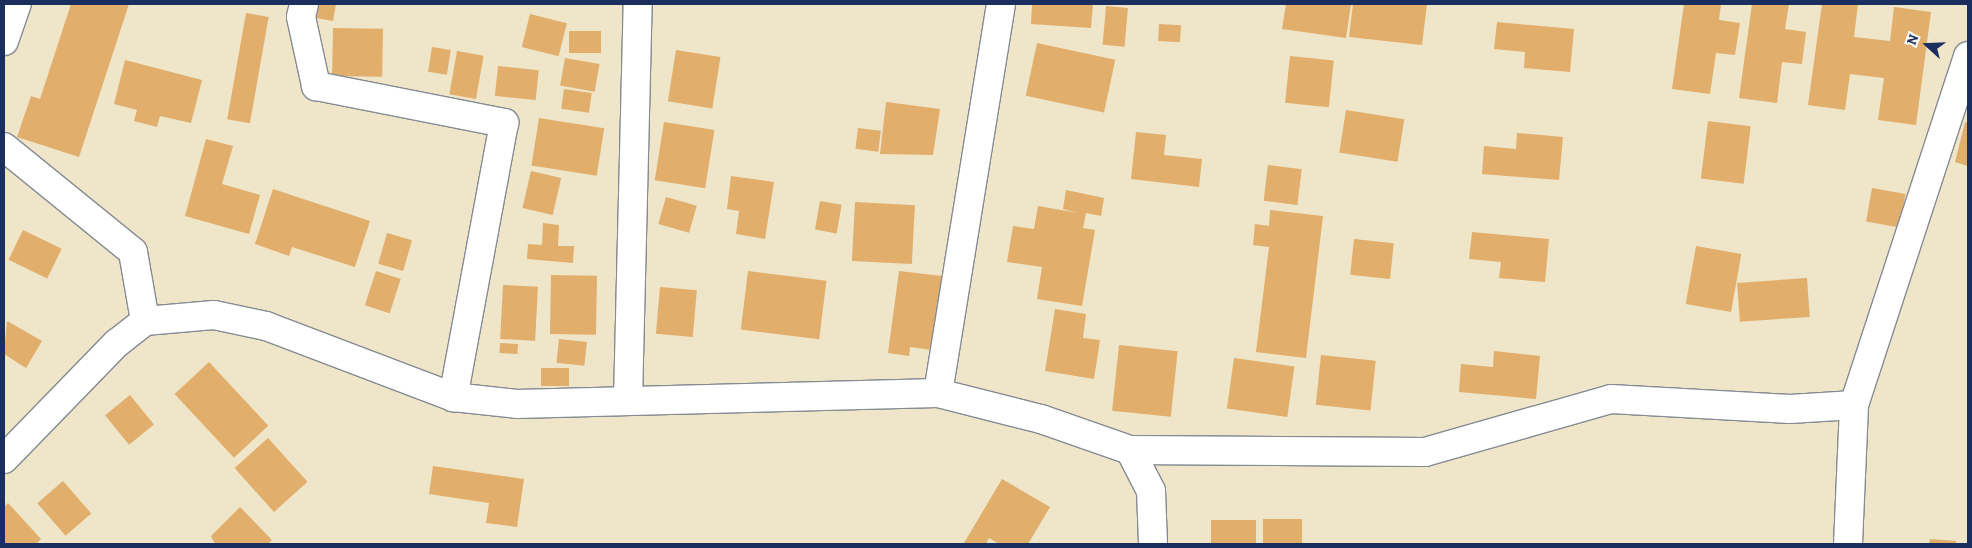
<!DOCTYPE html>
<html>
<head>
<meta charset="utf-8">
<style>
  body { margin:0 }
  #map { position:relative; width:1972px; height:548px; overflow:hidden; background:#efe5c8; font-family:Alegreya,serif }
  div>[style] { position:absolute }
  .building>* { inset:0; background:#e1ae6c; transform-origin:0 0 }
  .roads { filter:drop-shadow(1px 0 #858a93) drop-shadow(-1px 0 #858a93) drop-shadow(0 1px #858a93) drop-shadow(0 -1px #858a93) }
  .street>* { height:28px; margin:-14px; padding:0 14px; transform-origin:14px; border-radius:14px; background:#fff }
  span { translate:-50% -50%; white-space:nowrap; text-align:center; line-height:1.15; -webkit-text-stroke:5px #fdfcf7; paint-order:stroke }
  .frame { position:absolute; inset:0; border:5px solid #1b2f5e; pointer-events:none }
  .north { position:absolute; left:1902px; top:20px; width:50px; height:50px; -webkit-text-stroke:4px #fdfcf7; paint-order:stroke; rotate:290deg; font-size:14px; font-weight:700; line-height:20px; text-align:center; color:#1b2f5e }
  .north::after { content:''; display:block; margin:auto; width:18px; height:22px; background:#1b2f5e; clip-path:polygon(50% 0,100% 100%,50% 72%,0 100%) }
</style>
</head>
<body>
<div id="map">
  <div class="building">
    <div style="clip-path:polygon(71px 4px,129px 4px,79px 157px,17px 137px,31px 96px,40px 99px)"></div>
    <div style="clip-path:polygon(311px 4px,336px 4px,333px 21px,309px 17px)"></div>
    <div style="clip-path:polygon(1032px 4px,1093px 4px,1091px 28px,1031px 24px)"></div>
    <div style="clip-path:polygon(1286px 4px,1351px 4px,1346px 38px,1282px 29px)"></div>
    <div style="clip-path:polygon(1353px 4px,1427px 4px,1422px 45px,1349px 37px)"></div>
    <div style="clip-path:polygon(1684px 4px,1721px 4px,1719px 20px,1740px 23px,1735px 55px,1716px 53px,1710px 94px,1672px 89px)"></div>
    <div style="clip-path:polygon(1752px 4px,1789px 4px,1785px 29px,1806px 32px,1802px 64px,1782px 62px,1777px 103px,1739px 98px)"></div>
    <div style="clip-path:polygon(1822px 4px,1858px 4px,1854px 37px,1890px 41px,1894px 7px,1931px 12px,1916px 125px,1878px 120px,1884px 78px,1850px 74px,1845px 110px,1808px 105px)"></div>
    <div style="left:1106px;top:6px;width:22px;height:39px;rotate:5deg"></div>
    <div style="left:246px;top:13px;width:23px;height:108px;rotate:10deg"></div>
    <div style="left:530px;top:14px;width:38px;height:34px;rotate:14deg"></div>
    <div style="clip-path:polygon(1497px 22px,1574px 29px,1570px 72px,1524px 68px,1525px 52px,1494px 49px)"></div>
    <div style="left:1159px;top:24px;width:22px;height:17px;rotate:3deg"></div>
    <div style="left:333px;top:28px;width:50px;height:48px;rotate:1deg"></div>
    <div style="left:569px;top:31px;width:32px;height:22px"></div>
    <div style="left:1037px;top:43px;width:80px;height:54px;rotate:12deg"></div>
    <div style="left:432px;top:47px;width:19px;height:25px;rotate:9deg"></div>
    <div style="left:676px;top:50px;width:45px;height:52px;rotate:9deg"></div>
    <div style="left:457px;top:51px;width:27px;height:44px;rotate:10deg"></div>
    <div style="left:1290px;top:56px;width:44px;height:47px;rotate:6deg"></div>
    <div style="left:565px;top:58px;width:35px;height:28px;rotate:10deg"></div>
    <div style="clip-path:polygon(125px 60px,202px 80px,191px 123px,160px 116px,157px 127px,134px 121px,137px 110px,114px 104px)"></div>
    <div style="left:498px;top:66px;width:41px;height:30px;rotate:6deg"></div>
    <div style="left:564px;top:89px;width:28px;height:20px;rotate:8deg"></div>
    <div style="clip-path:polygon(886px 102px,940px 109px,933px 155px,880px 154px)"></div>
    <div style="left:1346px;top:110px;width:59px;height:43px;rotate:9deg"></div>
    <div style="left:539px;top:118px;width:66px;height:48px;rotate:9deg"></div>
    <div style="left:1708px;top:121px;width:43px;height:58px;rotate:7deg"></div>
    <div style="left:664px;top:122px;width:51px;height:59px;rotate:9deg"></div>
    <div style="clip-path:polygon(1965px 122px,1968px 123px,1968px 166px,1955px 162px)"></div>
    <div style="left:858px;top:128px;width:23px;height:21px;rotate:7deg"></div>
    <div style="clip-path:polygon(1136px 132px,1166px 135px,1164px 155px,1202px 159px,1199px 187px,1131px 179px)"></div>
    <div style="clip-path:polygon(1517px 133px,1563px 137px,1559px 180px,1482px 174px,1484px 146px,1516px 149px)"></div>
    <div style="clip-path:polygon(206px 139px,233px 146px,222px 184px,260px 195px,249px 234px,185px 216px)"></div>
    <div style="left:1268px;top:165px;width:34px;height:36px;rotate:7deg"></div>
    <div style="left:531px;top:171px;width:31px;height:38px;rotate:13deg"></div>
    <div style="clip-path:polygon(731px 176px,774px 182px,765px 239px,736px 234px,739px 211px,727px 209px)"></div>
    <div style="left:1872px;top:188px;width:34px;height:34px;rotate:10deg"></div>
    <div style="clip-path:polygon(273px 189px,370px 221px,355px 267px,292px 247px,289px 256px,255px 244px)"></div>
    <div style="clip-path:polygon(1066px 190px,1104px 198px,1101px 216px,1086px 213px,1083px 228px,1095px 230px,1082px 306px,1037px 299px,1042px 267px,1007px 262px,1013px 226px,1034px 229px,1038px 206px,1079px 213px,1063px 209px)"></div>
    <div style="left:666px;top:197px;width:32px;height:28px;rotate:16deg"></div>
    <div style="left:820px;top:201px;width:22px;height:29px;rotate:10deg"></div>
    <div style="left:855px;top:202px;width:60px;height:59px;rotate:3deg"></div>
    <div style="clip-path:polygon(1270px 210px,1323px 216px,1306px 358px,1256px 352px,1269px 247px,1253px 245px,1255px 224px,1269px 226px)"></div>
    <div style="clip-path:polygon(543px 223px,559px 225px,558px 246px,574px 246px,573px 263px,527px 259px,528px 244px,542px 245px)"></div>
    <div style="left:23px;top:230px;width:43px;height:33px;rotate:26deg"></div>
    <div style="clip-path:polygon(1472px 232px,1549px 239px,1545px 282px,1499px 278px,1501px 262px,1469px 259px)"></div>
    <div style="left:387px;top:233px;width:26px;height:32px;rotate:16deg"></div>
    <div style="left:1354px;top:239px;width:40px;height:36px;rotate:6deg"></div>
    <div style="left:1696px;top:246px;width:46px;height:59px;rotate:10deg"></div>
    <div style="left:376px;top:271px;width:26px;height:36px;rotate:18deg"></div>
    <div style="left:748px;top:271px;width:79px;height:59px;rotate:7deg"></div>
    <div style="clip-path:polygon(899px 271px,942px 276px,932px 350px,910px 347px,909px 356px,888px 353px)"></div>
    <div style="left:551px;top:275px;width:46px;height:59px;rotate:1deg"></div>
    <div style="left:1807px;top:278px;width:39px;height:70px;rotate:86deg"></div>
    <div style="left:503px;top:285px;width:35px;height:54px;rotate:3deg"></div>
    <div style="left:660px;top:287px;width:37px;height:47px;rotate:5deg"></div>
    <div style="clip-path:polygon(1055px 309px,1086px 314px,1083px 338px,1100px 340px,1094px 379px,1045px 371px)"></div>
    <div style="clip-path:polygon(7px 321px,42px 341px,26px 368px,4px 354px)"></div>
    <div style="left:559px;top:339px;width:28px;height:24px;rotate:6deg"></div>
    <div style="left:500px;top:343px;width:18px;height:10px;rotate:3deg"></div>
    <div style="left:1119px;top:345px;width:59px;height:66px;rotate:6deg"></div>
    <div style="clip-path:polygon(1494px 351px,1540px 356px,1536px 399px,1459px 392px,1461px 364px,1493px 367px)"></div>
    <div style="left:1321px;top:355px;width:55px;height:50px;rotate:6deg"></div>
    <div style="left:1234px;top:358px;width:61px;height:51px;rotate:8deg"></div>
    <div style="left:209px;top:362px;width:87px;height:47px;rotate:47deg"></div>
    <div style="left:541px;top:368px;width:28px;height:18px"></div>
    <div style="left:130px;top:395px;width:38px;height:32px;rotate:51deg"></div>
    <div style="left:268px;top:438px;width:59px;height:45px;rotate:48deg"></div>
    <div style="clip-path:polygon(433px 466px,524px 479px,517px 527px,486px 523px,489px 503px,429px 494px)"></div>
    <div style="clip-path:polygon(1002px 479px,1050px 507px,1028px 544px,999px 544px,989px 538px,986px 544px,964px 543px)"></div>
    <div style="left:63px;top:481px;width:43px;height:34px;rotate:49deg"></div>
    <div style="clip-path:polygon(8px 503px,41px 539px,36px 544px,4px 544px,4px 507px)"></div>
    <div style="clip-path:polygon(240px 507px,272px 540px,268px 544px,215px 544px,211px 536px)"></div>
    <div style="left:1302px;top:519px;width:25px;height:39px;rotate:90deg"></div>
    <div style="left:1256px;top:520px;width:24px;height:45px;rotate:90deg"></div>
    <div style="clip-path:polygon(1930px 539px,1956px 541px,1956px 544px,1929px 544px)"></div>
  </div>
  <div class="roads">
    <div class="street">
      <div style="left:304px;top:4px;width:13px;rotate:103deg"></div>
      <div style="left:301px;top:17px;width:71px;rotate:77.7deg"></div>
      <div style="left:316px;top:86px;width:192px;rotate:11.1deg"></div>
      <div style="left:504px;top:123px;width:279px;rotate:100.5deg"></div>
      <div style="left:4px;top:41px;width:39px;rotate:-71deg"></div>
      <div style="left:4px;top:147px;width:166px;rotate:39.1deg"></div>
      <div style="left:133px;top:252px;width:70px;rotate:80.1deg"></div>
      <div style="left:938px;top:393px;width:394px;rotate:-80.8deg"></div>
      <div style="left:628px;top:400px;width:396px;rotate:-88.6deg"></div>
      <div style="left:1130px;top:450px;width:46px;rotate:62.9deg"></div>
      <div style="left:1151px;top:491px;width:53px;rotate:87.8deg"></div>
      <div style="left:4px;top:459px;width:162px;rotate:-45.8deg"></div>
      <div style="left:117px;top:343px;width:36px;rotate:-38deg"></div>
      <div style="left:145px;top:321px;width:69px;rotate:-5deg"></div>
      <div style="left:214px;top:315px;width:53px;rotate:11.9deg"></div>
      <div style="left:266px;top:326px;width:200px;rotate:20.8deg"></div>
      <div style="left:453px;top:397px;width:64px;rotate:6.2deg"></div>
      <div style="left:517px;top:404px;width:421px;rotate:-1.5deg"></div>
      <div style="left:938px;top:393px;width:106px;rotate:14.2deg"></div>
      <div style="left:1041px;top:419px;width:94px;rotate:19.2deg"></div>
      <div style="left:1130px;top:450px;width:295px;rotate:0.4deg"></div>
      <div style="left:1425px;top:452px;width:193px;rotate:-15.9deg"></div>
      <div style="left:1611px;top:399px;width:179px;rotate:3.2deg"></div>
      <div style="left:1790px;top:409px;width:64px;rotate:-3.6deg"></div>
      <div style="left:1848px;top:544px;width:139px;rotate:-87.5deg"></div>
      <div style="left:1854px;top:405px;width:367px;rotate:-71.9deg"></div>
    </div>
  </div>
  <div class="frame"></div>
  <div class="north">N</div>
</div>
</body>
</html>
